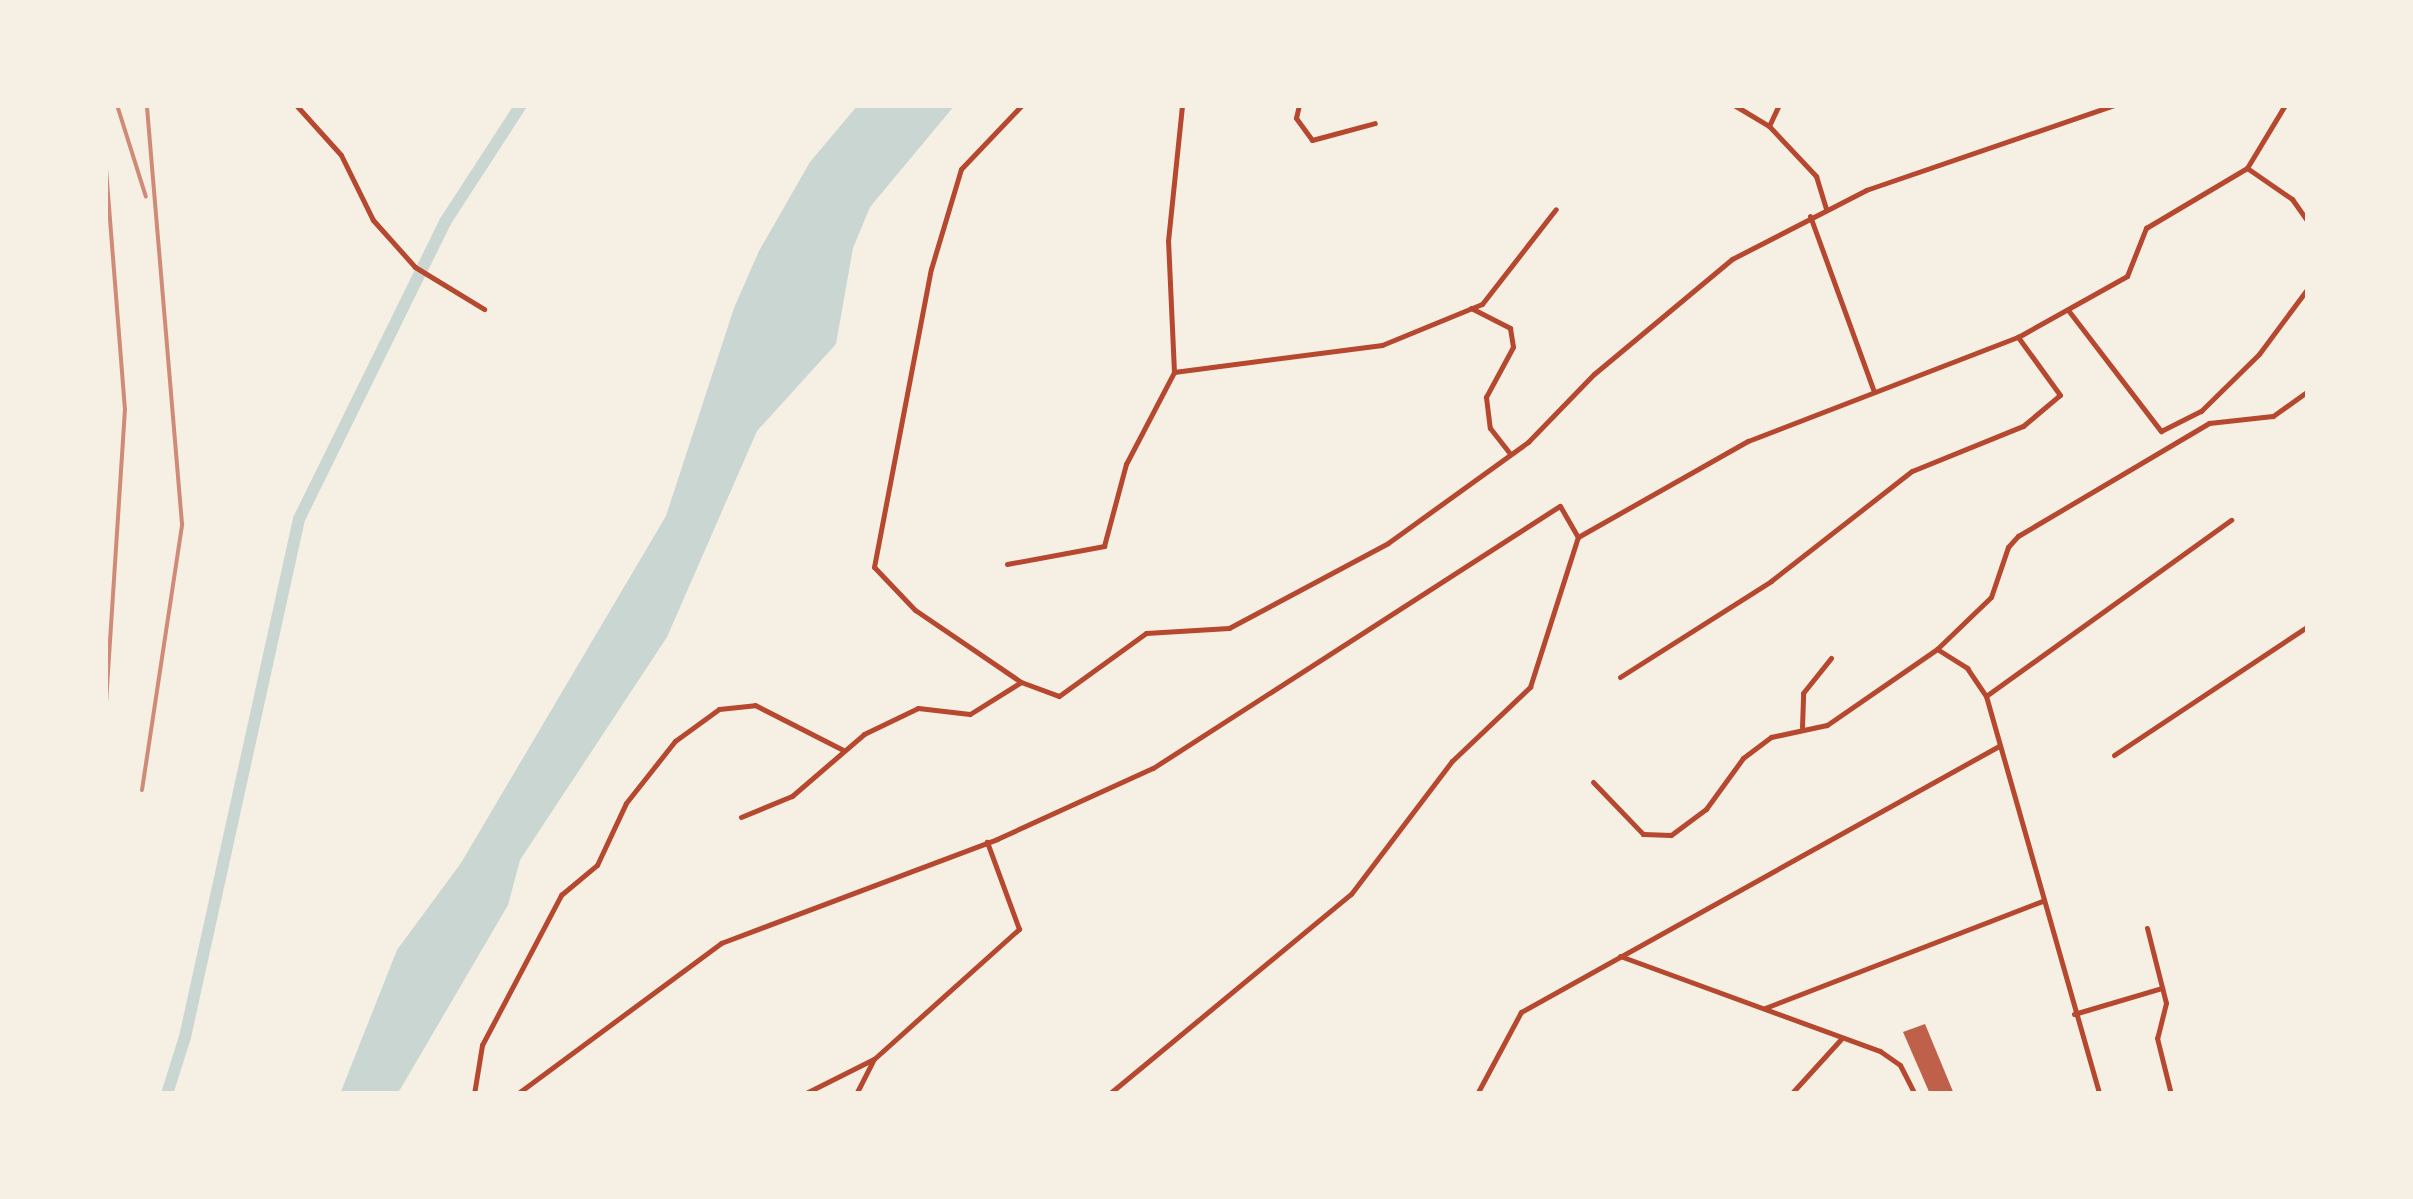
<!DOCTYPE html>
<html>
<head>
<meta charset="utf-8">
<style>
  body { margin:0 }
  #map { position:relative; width:2413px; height:1199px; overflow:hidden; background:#f6efe4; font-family:"DM Sans",sans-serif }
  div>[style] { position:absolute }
  .water>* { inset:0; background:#c9d6d2 }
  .canal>* { height:12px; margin:-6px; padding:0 6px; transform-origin:6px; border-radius:6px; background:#c9d6d2 }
  .building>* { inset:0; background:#bf614a }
  .minor>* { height:5px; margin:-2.5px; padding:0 2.5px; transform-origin:2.5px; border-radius:2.5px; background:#b5482f }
  .rail>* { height:4px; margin:-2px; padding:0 2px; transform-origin:2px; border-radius:2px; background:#cf8b77 }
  span { translate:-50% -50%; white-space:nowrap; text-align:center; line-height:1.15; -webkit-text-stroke:10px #f6efe4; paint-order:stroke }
  .frame { position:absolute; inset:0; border:108px solid #f6efe4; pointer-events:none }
</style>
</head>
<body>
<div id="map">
  <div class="water">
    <div style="clip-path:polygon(858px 105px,955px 105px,870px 207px,853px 248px,836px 344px,757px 431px,667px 637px,520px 860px,508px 905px,401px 1088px,396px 1094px,340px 1094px,397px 950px,461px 863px,666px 516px,734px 308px,759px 251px,810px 162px)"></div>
  </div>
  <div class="canal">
    <div style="left:167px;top:1094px;width:60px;rotate:-72.5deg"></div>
    <div style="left:185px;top:1037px;width:530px;rotate:-77.59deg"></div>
    <div style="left:299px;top:519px;width:331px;rotate:-63.8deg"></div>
    <div style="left:445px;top:222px;width:140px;rotate:-57deg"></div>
  </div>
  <div class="building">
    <div style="clip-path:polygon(1925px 1024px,1954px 1094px,1930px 1094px,1903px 1032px)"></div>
  </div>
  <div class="minor">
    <div style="left:296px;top:105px;width:67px;rotate:48deg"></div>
    <div style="left:341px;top:155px;width:72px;rotate:63.8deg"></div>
    <div style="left:373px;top:220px;width:63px;rotate:48.2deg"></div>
    <div style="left:415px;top:267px;width:81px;rotate:31.3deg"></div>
    <div style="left:1299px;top:105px;width:13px;rotate:103deg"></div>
    <div style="left:1296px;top:118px;width:27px;rotate:54deg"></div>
    <div style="left:1312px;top:140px;width:65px;rotate:-15.1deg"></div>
    <div style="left:1734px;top:105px;width:41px;rotate:31deg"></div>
    <div style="left:1769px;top:126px;width:69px;rotate:46.8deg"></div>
    <div style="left:1816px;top:176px;width:34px;rotate:73deg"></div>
    <div style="left:1769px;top:126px;width:23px;rotate:-65deg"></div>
    <div style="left:2247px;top:168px;width:55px;rotate:34.6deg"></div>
    <div style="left:2292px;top:199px;width:28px;rotate:55deg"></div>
    <div style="left:1810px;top:216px;width:187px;rotate:70deg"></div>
    <div style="left:1471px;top:308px;width:44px;rotate:27.1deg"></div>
    <div style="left:1510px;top:328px;width:19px;rotate:81deg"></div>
    <div style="left:1513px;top:347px;width:57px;rotate:118.4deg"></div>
    <div style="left:1486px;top:397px;width:31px;rotate:83deg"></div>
    <div style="left:1490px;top:428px;width:33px;rotate:52deg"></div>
    <div style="left:2068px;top:310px;width:153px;rotate:52.5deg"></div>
    <div style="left:2161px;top:431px;width:45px;rotate:-26.6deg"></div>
    <div style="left:2201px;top:411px;width:81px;rotate:-44.5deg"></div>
    <div style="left:2259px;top:354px;width:82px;rotate:-53.4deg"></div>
    <div style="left:1174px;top:372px;width:210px;rotate:-7.4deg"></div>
    <div style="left:1382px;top:345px;width:108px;rotate:-22.3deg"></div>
    <div style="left:1482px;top:304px;width:120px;rotate:-52.1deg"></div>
    <div style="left:1007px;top:564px;width:99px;rotate:-10.5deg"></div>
    <div style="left:1104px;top:546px;width:85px;rotate:-75deg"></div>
    <div style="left:1126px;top:464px;width:104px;rotate:-62.4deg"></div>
    <div style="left:1174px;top:372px;width:131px;rotate:-92.6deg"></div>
    <div style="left:1168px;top:241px;width:137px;rotate:-84.1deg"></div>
    <div style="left:1937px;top:649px;width:36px;rotate:32deg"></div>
    <div style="left:1967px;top:668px;width:34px;rotate:56deg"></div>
    <div style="left:1986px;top:696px;width:414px;rotate:74.1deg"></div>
    <div style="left:1620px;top:677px;width:179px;rotate:-32.4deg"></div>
    <div style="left:1771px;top:581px;width:179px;rotate:-38deg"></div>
    <div style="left:1912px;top:471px;width:120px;rotate:-22.1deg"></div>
    <div style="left:2023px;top:426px;width:48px;rotate:-40deg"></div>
    <div style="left:2060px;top:395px;width:72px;rotate:-125.9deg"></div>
    <div style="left:1021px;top:682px;width:128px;rotate:-145.8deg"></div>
    <div style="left:915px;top:610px;width:59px;rotate:-133.6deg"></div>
    <div style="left:874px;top:567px;width:303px;rotate:-79.2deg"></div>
    <div style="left:931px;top:269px;width:104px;rotate:-73.3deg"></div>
    <div style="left:961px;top:169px;width:88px;rotate:-46.4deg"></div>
    <div style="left:1986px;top:696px;width:302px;rotate:-35.7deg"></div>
    <div style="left:1802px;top:727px;width:34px;rotate:-88deg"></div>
    <div style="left:1803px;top:693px;width:45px;rotate:-51.3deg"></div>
    <div style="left:2114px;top:755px;width:233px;rotate:-33.6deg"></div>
    <div style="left:1593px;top:782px;width:72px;rotate:46.1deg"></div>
    <div style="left:1643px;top:834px;width:28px;rotate:2deg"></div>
    <div style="left:1671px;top:835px;width:44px;rotate:-36.6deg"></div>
    <div style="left:1706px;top:809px;width:63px;rotate:-54deg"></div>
    <div style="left:1743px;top:758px;width:35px;rotate:-37deg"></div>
    <div style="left:1771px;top:737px;width:57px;rotate:-12.1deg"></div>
    <div style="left:1827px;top:725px;width:134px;rotate:-34.6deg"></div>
    <div style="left:1937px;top:649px;width:75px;rotate:-43.9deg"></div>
    <div style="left:1991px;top:597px;width:53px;rotate:-71.2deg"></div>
    <div style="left:2008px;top:547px;width:15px;rotate:-48deg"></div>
    <div style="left:2018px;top:536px;width:222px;rotate:-30.6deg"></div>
    <div style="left:2209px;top:423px;width:64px;rotate:-6.2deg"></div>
    <div style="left:2273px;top:416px;width:43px;rotate:-35.5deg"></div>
    <div style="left:741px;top:817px;width:55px;rotate:-22.4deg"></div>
    <div style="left:792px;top:796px;width:95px;rotate:-40.7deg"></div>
    <div style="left:864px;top:734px;width:60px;rotate:-25.7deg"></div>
    <div style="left:918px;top:708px;width:52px;rotate:6.6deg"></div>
    <div style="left:970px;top:714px;width:60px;rotate:-32.1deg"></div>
    <div style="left:1021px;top:682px;width:40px;rotate:20.2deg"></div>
    <div style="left:1059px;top:696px;width:107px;rotate:-35.9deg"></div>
    <div style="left:1146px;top:633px;width:83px;rotate:-3.4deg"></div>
    <div style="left:1229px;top:628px;width:180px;rotate:-28.1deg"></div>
    <div style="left:1388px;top:543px;width:173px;rotate:-35.8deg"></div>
    <div style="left:1528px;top:442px;width:95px;rotate:-45.9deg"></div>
    <div style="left:1594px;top:374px;width:180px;rotate:-39.8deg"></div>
    <div style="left:1732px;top:259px;width:151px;rotate:-27.2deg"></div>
    <div style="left:1866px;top:190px;width:262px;rotate:-18.9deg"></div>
    <div style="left:2147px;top:928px;width:77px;rotate:75.8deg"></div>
    <div style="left:2166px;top:1003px;width:36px;rotate:104deg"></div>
    <div style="left:2157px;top:1038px;width:58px;rotate:76deg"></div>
    <div style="left:1620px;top:956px;width:277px;rotate:20.1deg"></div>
    <div style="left:1880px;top:1051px;width:24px;rotate:35deg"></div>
    <div style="left:1900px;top:1065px;width:33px;rotate:63deg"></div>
    <div style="left:1765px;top:1008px;width:297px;rotate:-21.1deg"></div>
    <div style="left:2074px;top:1014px;width:92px;rotate:-16.5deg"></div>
    <div style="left:474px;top:1094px;width:50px;rotate:-80.7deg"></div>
    <div style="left:482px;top:1045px;width:170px;rotate:-62.2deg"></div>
    <div style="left:561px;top:895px;width:47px;rotate:-39.8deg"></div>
    <div style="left:597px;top:865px;width:68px;rotate:-64.9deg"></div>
    <div style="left:626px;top:803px;width:79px;rotate:-51.7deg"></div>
    <div style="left:675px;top:741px;width:54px;rotate:-36deg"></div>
    <div style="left:719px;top:709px;width:36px;rotate:-6deg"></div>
    <div style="left:755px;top:705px;width:99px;rotate:27.1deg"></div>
    <div style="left:517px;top:1094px;width:254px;rotate:-36.5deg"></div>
    <div style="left:721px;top:943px;width:295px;rotate:-20.6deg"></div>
    <div style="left:997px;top:839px;width:171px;rotate:-24.5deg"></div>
    <div style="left:1153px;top:768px;width:484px;rotate:-32.8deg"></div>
    <div style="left:1560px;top:506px;width:36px;rotate:60deg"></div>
    <div style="left:804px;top:1094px;width:78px;rotate:-26.6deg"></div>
    <div style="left:874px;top:1059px;width:195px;rotate:-41.9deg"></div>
    <div style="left:1019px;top:929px;width:93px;rotate:-110.2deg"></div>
    <div style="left:856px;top:1094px;width:37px;rotate:-63deg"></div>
    <div style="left:1109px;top:1094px;width:314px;rotate:-39.6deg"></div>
    <div style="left:1351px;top:894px;width:167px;rotate:-52.8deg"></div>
    <div style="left:1452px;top:761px;width:108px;rotate:-43.5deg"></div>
    <div style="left:1530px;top:687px;width:157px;rotate:-72.3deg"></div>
    <div style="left:1578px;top:537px;width:195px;rotate:-29.5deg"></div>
    <div style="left:1748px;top:441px;width:289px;rotate:-21.1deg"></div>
    <div style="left:2018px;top:337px;width:125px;rotate:-29.2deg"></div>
    <div style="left:2127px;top:276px;width:52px;rotate:-68.4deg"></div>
    <div style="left:2146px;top:228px;width:117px;rotate:-30.7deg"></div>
    <div style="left:2247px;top:168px;width:74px;rotate:-58.9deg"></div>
    <div style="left:1477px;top:1094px;width:93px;rotate:-61.8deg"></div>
    <div style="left:1521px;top:1012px;width:547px;rotate:-29.1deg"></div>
    <div style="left:1791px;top:1094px;width:74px;rotate:-47.7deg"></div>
  </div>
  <div class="rail">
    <div style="left:117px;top:105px;width:96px;rotate:72.5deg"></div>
    <div style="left:105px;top:156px;width:254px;rotate:85.5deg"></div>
    <div style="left:125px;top:409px;width:314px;rotate:93.7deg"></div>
    <div style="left:142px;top:790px;width:269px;rotate:-81.4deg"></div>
    <div style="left:182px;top:524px;width:420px;rotate:-94.8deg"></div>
  </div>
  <div class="frame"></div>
</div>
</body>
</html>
